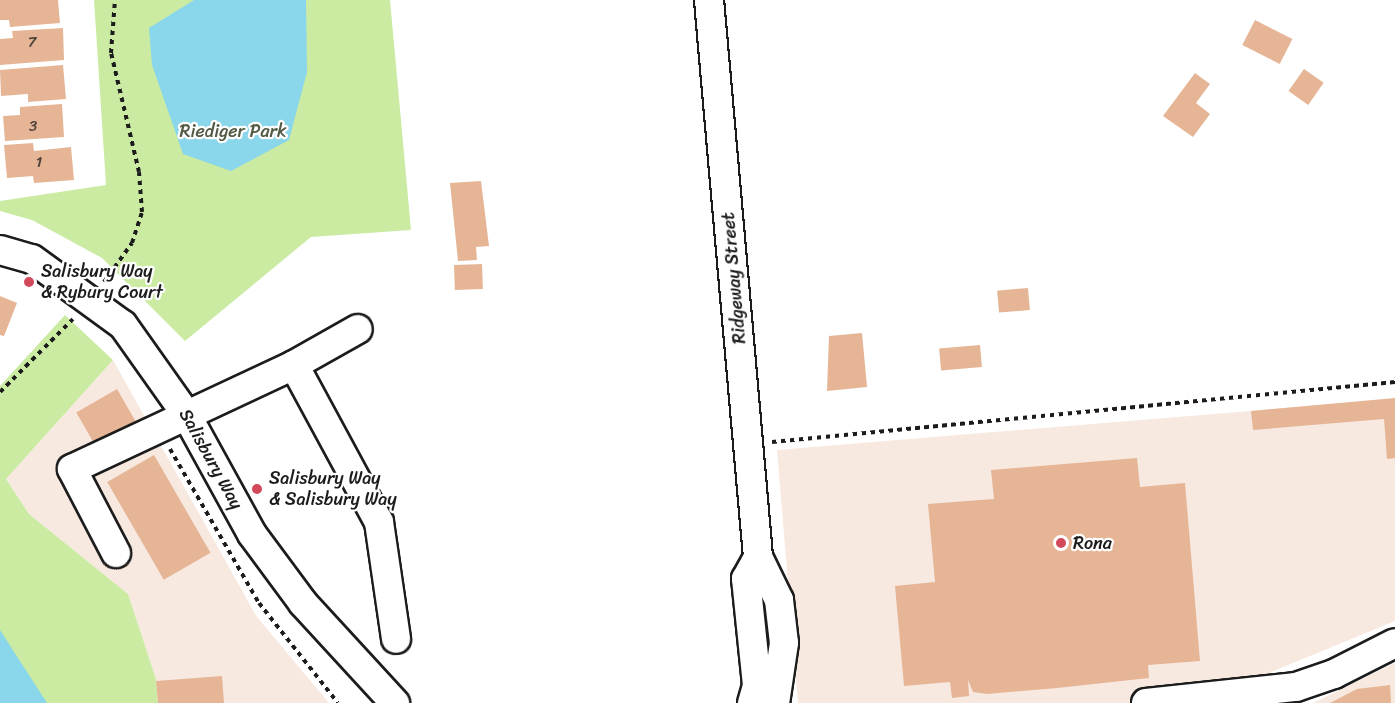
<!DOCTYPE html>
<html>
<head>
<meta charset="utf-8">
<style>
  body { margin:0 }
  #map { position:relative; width:1395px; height:703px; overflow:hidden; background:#fff; font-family:Sriracha,sans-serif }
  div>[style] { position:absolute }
  .built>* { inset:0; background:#f7e9e0 }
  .green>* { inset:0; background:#cbeba3 }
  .water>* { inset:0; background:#8ad6ea }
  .building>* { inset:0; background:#e5b596; transform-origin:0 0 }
  .path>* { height:4px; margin-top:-2px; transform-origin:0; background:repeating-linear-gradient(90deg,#1c1c1c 0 4.5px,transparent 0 9px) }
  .roads { filter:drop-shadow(2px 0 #1c1c1c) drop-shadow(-2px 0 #1c1c1c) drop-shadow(0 2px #1c1c1c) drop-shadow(0 -2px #1c1c1c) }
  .minor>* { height:28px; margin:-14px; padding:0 14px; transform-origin:14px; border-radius:14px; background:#fff }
  .dots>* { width:16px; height:16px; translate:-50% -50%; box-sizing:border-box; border:3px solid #fff; border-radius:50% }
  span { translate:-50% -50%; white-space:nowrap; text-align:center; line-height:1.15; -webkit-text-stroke:4.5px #fff; paint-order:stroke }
  .number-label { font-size:15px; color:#4e423a }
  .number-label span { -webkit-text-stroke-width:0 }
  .park-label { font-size:18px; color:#515a44 }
  .poi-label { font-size:18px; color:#1c1c1c }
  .left { translate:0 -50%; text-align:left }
  .street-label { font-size:18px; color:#1c1c1c }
</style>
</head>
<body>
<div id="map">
  <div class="built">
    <div style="clip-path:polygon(113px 360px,257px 617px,329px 703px,158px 703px,156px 679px,128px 594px,29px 514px,6px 479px)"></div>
    <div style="clip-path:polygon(1395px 399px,1395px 621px,1269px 673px,1272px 703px,798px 703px,777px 450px)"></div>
    <div style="clip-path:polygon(1395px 663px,1395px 703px,1313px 703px)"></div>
  </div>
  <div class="green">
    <div style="clip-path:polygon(94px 0,390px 0,411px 230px,311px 237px,185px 341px,102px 258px,32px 220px,0 211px,0 201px,106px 185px)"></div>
    <div style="clip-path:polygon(65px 315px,113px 360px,6px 479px,29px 514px,128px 594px,156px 679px,158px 703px,0 703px,0 386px)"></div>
  </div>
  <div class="water">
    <div style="clip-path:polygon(194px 0,306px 0,307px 72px,289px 140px,231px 171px,183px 154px,152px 65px,149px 28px)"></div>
    <div style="clip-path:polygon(0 630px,47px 703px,0 703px)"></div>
  </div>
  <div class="building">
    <div style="clip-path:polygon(0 0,58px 0,60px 23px,10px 27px,9px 20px,0 20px)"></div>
    <div style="left:1255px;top:20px;width:42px;height:28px;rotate:27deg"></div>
    <div style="clip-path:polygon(63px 28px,64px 60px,0 65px,0 39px,13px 38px,12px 31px)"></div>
    <div style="clip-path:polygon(63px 65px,66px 99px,28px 102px,28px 94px,1px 96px,0 70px)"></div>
    <div style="left:1304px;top:69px;width:24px;height:27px;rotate:35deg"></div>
    <div style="clip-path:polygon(1195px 73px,1210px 84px,1196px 103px,1210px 114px,1193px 137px,1163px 116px)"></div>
    <div style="clip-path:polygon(62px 104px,64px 137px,5px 141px,3px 116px,20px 115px,20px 107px)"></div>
    <div style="clip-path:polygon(33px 143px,34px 151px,71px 147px,74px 180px,34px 183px,33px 176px,7px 178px,4px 145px)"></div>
    <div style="clip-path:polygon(481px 181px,489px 246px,476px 247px,477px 260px,458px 261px,450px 183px)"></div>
    <div style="left:482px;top:264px;width:25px;height:28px;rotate:88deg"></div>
    <div style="left:1028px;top:288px;width:22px;height:31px;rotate:85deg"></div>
    <div style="clip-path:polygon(0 296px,17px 303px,4px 336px,0 335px)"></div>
    <div style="clip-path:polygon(862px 333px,867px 387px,827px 391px,829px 336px)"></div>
    <div style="left:980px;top:345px;width:22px;height:41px;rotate:85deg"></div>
    <div style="left:117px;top:389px;width:38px;height:47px;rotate:60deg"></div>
    <div style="clip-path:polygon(1395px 398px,1395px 458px,1387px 459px,1384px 419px,1253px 430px,1251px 411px)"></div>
    <div style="left:154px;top:455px;width:113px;height:54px;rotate:60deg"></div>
    <div style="clip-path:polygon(1137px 458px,1140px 487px,1185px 483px,1200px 661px,1148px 665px,1149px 678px,1057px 688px,987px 694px,973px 692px,968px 680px,969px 696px,952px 698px,950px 682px,904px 686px,895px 586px,935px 582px,928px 504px,994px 499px,991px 470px)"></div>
    <div style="clip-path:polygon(222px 676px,224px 703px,158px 703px,156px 681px)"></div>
    <div style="clip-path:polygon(1390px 685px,1391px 703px,1330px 703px,1357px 689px)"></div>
  </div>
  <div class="path">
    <div style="left:104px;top:282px;width:48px;rotate:-54.3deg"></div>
    <div style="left:132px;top:243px;width:33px;rotate:-72deg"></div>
    <div style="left:142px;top:212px;width:40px;rotate:-94.3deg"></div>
    <div style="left:139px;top:172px;width:122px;rotate:-103.2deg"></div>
    <div style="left:111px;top:53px;width:53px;rotate:-85.7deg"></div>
    <div style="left:0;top:392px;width:103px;rotate:-45deg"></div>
    <div style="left:772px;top:442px;width:626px;rotate:-5.5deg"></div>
    <div style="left:170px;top:449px;width:178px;rotate:60deg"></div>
    <div style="left:259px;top:603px;width:127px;rotate:51.7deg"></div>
  </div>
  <div class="roads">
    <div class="minor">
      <div style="left:709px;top:0;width:559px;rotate:84.97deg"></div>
      <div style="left:758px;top:557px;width:48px;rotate:64deg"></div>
      <div style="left:779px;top:600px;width:43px;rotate:83.4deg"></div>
      <div style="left:784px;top:643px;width:61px;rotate:98.5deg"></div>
      <div style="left:0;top:250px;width:33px;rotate:16deg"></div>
      <div style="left:32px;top:259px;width:112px;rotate:36deg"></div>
      <div style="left:123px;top:325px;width:109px;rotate:54.7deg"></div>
      <div style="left:186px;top:414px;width:137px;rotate:61.2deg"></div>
      <div style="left:252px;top:534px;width:86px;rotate:53.5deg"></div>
      <div style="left:303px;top:603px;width:136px;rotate:47.4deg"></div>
      <div style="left:294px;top:365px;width:73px;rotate:-29.4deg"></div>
      <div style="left:116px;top:553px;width:95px;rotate:-117.6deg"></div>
      <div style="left:72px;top:469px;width:245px;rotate:-25.1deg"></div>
      <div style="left:294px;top:365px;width:179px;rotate:61.6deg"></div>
      <div style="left:379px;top:522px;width:118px;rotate:81.7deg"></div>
      <div style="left:752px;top:703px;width:19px;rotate:-74deg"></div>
      <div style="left:757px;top:685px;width:107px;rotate:-95.9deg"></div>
      <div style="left:746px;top:579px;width:25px;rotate:-61deg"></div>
      <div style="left:1146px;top:703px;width:151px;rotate:-6.1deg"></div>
      <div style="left:1296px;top:687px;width:40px;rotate:-18.9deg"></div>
      <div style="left:1334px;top:674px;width:68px;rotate:-26.9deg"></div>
    </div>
  </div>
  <div class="dots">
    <div style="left:29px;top:282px;background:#d1495b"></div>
    <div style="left:257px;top:489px;background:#d1495b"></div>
    <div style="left:1061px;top:543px;background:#d1495b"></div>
  </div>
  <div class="number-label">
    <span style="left:32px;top:43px">7</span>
    <span style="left:33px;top:127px">3</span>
    <span style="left:39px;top:163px">1</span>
  </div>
  <div class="park-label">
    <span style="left:233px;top:131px">Riediger Park</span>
  </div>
  <div class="poi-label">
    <span class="left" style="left:41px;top:282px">Salisbury Way<br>&amp; Rybury Court</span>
    <span class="left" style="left:269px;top:489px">Salisbury Way<br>&amp; Salisbury Way</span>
    <span class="left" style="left:1073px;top:543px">Rona</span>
  </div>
  <div class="street-label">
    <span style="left:734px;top:278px;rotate:-95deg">Ridgeway Street</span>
    <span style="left:211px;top:459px;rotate:61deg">Salisbury Way</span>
  </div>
</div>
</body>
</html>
